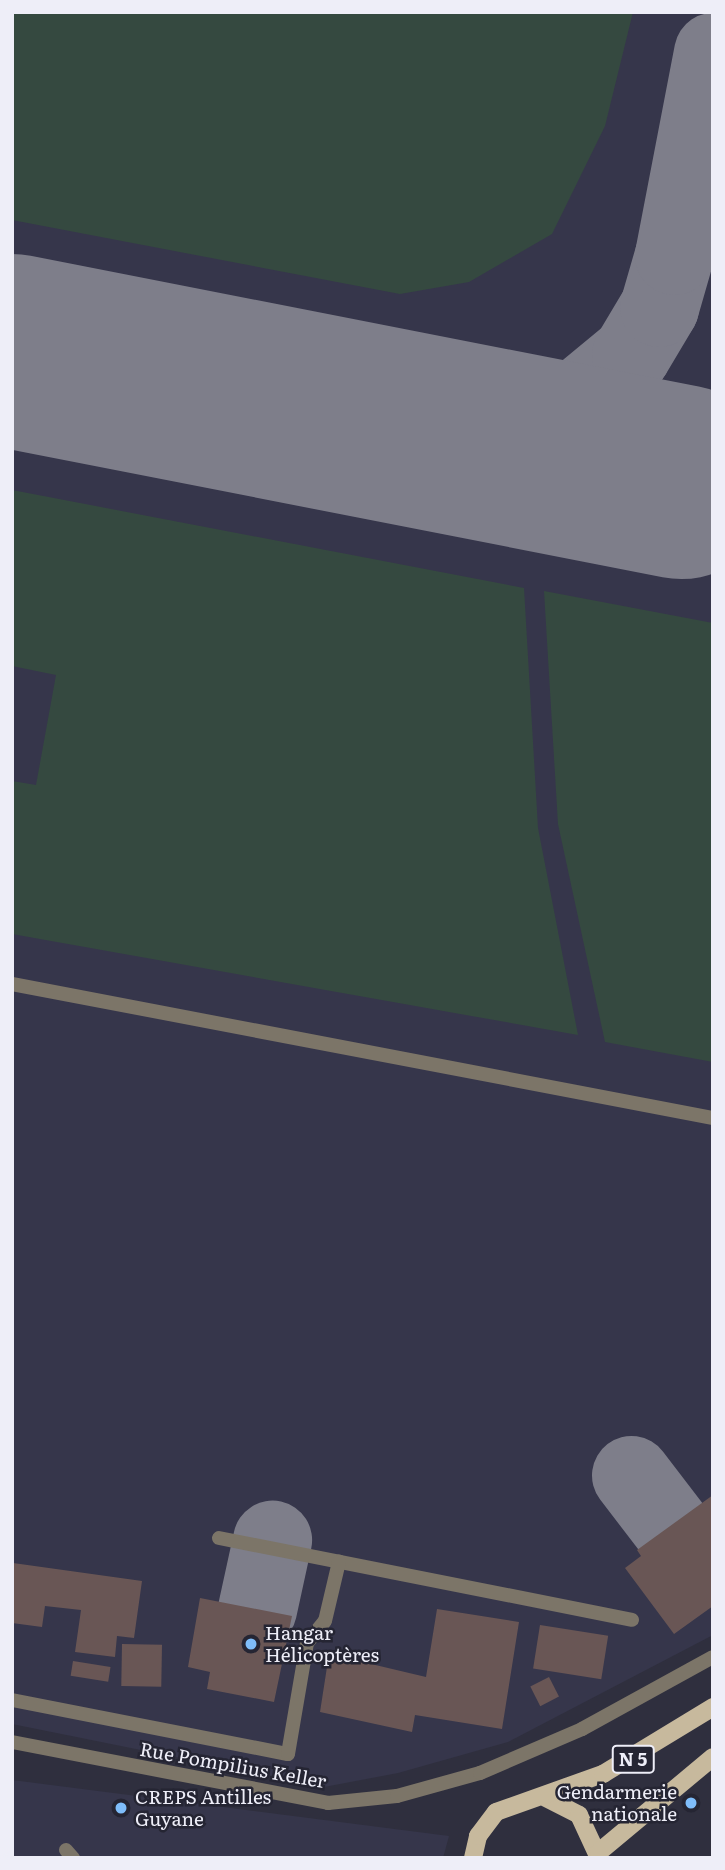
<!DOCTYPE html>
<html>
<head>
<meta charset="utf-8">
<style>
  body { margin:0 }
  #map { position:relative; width:725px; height:1870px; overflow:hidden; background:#2f2f3e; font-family:Literata,serif }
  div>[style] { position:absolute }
  .built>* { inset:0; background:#36364b }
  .green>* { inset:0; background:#354940 }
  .taxiway>* { height:79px; margin:-39.5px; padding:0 39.5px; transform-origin:39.5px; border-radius:39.5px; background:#7e7e8a }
  .runway>* { height:194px; margin:-97px; padding:0 97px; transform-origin:97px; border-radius:97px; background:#7e7e8a }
  .building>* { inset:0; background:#695655; transform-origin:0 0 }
  .service>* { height:14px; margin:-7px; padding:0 7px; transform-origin:7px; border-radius:7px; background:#7c7568 }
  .minor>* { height:14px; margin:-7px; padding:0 7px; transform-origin:7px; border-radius:7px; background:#7c7568 }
  .primary>* { height:18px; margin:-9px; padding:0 9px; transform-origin:9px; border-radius:9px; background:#c7b99d }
  .dots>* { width:19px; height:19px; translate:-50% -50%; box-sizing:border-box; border:4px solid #252533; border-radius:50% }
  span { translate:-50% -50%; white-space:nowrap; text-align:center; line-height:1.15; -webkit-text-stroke:5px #252533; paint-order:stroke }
  .shield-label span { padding:2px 5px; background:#252533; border:2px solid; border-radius:5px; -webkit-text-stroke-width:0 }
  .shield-label { font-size:18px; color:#eeeef8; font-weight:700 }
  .poi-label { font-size:19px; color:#eeeef8 }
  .left { translate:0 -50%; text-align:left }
  .right { translate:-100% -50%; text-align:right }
  .street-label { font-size:19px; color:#eeeef8 }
  .frame { position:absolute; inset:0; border:14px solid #eeeef8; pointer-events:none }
</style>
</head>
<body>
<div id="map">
  <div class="built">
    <div style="clip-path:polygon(12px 12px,713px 12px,713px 1635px,508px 1742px,398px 1773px,324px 1787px,12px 1724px)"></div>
    <div style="clip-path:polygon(12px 1780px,449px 1836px,443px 1858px,12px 1858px)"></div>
  </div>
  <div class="green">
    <div style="clip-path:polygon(12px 12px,633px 12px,605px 126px,552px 234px,469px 282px,400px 294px,12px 220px)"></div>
    <div style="clip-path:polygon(12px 490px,524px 588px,538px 828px,578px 1035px,12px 934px,12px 781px,36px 785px,56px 675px,12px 666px)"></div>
    <div style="clip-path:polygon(544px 591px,713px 623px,713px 1062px,605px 1042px,558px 824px)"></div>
  </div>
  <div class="taxiway">
    <div style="left:429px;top:433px;width:107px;rotate:-7.5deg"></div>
    <div style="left:535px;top:419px;width:42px;rotate:-24.1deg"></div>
    <div style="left:573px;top:402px;width:75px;rotate:-39.6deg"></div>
    <div style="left:631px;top:354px;width:55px;rotate:-59.2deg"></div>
    <div style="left:659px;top:307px;width:54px;rotate:-73.9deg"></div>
    <div style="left:674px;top:255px;width:207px;rotate:-79.1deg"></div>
    <div style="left:631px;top:1475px;width:64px;rotate:52.6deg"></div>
    <div style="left:257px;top:1609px;width:71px;rotate:-77.7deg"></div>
  </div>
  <div class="runway">
    <div style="left:12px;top:351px;width:682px;rotate:11.08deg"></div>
  </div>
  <div class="building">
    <div style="clip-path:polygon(713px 1495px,713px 1606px,674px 1634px,625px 1568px,641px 1556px,637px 1550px)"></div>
    <div style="clip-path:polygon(13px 1563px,142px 1581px,134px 1638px,117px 1636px,115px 1657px,75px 1652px,81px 1610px,45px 1606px,42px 1627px,12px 1623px)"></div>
    <div style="clip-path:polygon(200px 1598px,292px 1616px,274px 1702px,207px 1689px,210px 1672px,188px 1667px)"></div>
    <div style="clip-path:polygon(437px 1609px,519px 1622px,502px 1729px,415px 1715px,412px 1732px,320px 1712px,329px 1654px,426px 1677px)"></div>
    <div style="left:540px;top:1625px;width:69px;height:44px;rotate:9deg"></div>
    <div style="left:122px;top:1644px;width:40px;height:42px;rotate:1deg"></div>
    <div style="left:73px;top:1661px;width:38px;height:15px;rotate:9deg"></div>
    <div style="left:549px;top:1677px;width:22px;height:21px;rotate:63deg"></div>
  </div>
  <div class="service">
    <div style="left:12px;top:984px;width:714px;rotate:10.82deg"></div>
    <div style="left:219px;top:1538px;width:421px;rotate:11.2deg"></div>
    <div style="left:12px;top:1700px;width:281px;rotate:11.1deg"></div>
    <div style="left:288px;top:1754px;width:113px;rotate:-80.3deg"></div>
    <div style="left:307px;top:1643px;width:28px;rotate:-51deg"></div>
    <div style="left:325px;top:1621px;width:61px;rotate:-76.7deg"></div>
    <div style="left:66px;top:1850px;width:11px;rotate:49deg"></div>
  </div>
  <div class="minor">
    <div style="left:12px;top:1742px;width:322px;rotate:10.9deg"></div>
    <div style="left:328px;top:1803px;width:69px;rotate:-5.8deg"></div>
    <div style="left:397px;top:1796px;width:86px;rotate:-15.5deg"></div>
    <div style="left:480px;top:1773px;width:111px;rotate:-23.3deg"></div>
    <div style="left:582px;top:1729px;width:149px;rotate:-28.8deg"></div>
  </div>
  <div class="primary">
    <div style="left:546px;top:1798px;width:37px;rotate:27deg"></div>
    <div style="left:579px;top:1815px;width:47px;rotate:65.1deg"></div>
    <div style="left:599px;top:1852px;width:148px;rotate:-39.8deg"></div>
    <div style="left:473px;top:1858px;width:23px;rotate:-77deg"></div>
    <div style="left:478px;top:1836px;width:30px;rotate:-53deg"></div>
    <div style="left:496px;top:1812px;width:114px;rotate:-19.6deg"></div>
    <div style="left:603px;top:1774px;width:129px;rotate:-31.3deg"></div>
  </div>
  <div class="dots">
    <div style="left:251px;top:1644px;background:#7fbdfa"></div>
    <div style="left:691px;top:1803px;background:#7fbdfa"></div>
    <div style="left:121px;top:1808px;background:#7fbdfa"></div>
  </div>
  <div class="shield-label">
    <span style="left:633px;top:1759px">N 5</span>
  </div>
  <div class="poi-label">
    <span class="left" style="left:265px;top:1644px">Hangar<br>Hélicoptères</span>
    <span class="right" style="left:677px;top:1803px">Gendarmerie<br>nationale</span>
    <span class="left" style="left:135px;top:1808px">CREPS Antilles<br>Guyane</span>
  </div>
  <div class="street-label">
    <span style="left:233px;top:1765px;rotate:10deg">Rue Pompilius Keller</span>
  </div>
  <div class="frame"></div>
</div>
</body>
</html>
